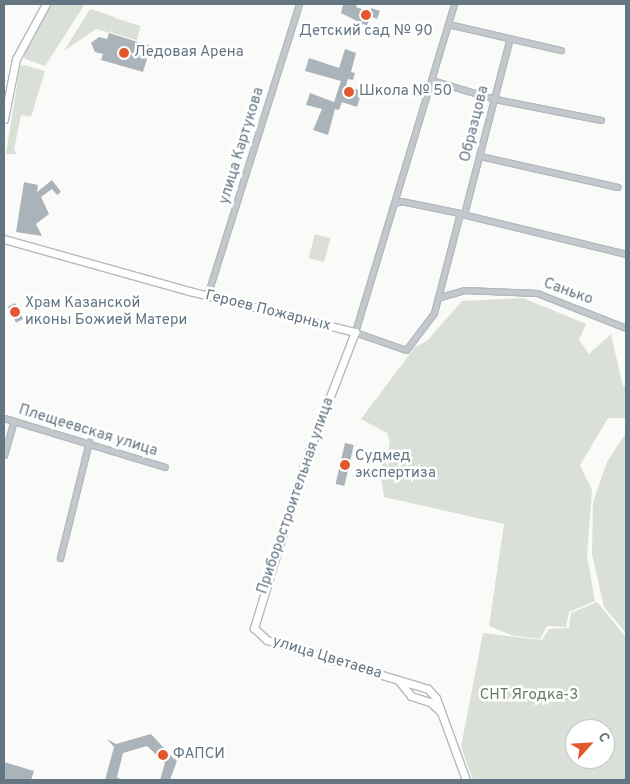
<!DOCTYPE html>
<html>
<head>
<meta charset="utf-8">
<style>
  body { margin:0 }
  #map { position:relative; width:630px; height:784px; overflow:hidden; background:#fafaf8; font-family:Overpass,sans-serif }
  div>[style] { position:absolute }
  .green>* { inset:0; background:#dadfd7; transform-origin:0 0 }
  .building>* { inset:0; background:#aab3b9; transform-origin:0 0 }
  .roads { filter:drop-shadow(1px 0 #b3babf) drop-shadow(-1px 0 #b3babf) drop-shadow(0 1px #b3babf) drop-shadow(0 -1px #b3babf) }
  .minor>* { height:5px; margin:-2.5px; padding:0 2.5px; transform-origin:2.5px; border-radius:2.5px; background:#c3c8cc }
  .secondary>* { height:7px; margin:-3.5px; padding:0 3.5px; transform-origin:3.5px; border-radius:3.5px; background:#fff }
  .dots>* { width:14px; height:14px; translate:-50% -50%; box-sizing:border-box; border:2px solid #fff; border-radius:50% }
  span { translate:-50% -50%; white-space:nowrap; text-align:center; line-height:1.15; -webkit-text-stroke:5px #fff; paint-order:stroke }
  .poi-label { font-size:15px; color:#657683 }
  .left { translate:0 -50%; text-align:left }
  .street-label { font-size:15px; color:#657683 }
  .park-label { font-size:15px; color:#687a64 }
  .frame { position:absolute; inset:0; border:5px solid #657683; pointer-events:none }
  .north { position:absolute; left:565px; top:719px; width:50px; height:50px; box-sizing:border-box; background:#fff; border:1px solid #c1c8cd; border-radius:50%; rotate:64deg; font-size:14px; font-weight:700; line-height:20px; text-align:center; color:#657683 }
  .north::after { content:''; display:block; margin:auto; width:18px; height:22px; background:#e4572e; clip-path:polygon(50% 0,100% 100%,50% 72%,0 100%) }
</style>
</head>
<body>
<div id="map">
  <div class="green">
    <div style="clip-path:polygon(51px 4px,85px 4px,45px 66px,25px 59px,23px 53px)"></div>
    <div style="clip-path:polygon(90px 9px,115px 17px,110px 33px,96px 29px,64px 51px)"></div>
    <div style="left:115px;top:18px;width:27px;height:15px;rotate:17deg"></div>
    <div style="clip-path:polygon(24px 65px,45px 71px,31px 117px,21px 115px,14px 150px,17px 154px,6px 154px,20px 66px)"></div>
    <div style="left:315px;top:234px;width:16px;height:25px;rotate:15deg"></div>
    <div style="clip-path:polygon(523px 298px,586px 324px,579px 340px,589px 354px,611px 334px,623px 387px,626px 385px,626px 418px,608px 418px,580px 465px,592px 490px,587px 556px,595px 601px,569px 612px,566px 627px,547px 626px,540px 639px,511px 635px,489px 626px,504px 524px,384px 497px,380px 472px,390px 443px,387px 433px,361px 419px,415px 347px,427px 341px,462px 301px)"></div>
    <div style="clip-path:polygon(626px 433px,626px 633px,604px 607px,592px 554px,593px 502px,607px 462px)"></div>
    <div style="clip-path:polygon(evenodd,597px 602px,626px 637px,626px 780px,473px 780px,461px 747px,483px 633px,542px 640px,549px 629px,569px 628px,571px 613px,597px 602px,575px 729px,605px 729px,605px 759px,575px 759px,575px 729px)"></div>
  </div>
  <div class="building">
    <div style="clip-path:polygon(357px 4px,356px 7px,370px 12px,371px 8px,380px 11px,377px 19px,370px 16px,367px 26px,341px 13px,343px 5px)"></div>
    <div style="clip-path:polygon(109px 33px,151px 46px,143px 72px,101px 60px,103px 54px,95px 52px,91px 43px,99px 37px,107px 39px)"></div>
    <div style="clip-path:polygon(345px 49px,356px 53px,351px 72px,355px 73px,353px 80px,348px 79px,346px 86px,362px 91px,357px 107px,342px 102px,339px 110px,335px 109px,328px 135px,313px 130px,322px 109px,306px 105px,310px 93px,334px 102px,341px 81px,305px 71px,309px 58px,339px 68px)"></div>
    <div style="clip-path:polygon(52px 180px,61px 192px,57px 195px,52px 189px,41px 197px,49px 214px,36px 224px,42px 236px,16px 232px,24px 182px,38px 185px,37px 192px)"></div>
    <div style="left:15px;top:303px;width:18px;height:8px;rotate:63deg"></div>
    <div style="left:345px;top:443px;width:9px;height:42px;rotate:13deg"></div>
    <div style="clip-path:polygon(151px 734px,174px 759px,178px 758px,170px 780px,160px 780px,165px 763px,147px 746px,123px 753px,117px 777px,121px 780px,105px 780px,114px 747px,107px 739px,116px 744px)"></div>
    <div style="clip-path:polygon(4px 762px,34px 771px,31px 780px,4px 780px)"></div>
  </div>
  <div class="roads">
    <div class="minor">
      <div style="left:448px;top:24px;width:116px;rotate:13deg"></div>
      <div style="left:431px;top:80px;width:67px;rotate:16.5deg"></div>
      <div style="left:495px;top:99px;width:108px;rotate:11.2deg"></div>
      <div style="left:480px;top:156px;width:141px;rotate:12.7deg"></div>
      <div style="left:395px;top:203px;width:6px;rotate:-18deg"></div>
      <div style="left:401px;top:201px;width:60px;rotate:11.5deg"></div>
      <div style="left:460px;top:213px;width:103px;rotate:104.6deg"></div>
      <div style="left:434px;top:313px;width:46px;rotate:127.1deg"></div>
      <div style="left:406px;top:350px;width:54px;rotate:-160.6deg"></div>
      <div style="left:355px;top:332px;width:343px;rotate:-73.2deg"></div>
      <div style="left:462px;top:214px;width:169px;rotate:13.7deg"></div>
      <div style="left:464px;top:214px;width:179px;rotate:-75.4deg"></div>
      <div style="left:207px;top:296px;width:306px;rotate:-72.5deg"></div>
      <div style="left:440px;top:297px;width:25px;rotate:-16deg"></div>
      <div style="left:464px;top:290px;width:73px;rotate:2.4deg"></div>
      <div style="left:537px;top:293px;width:96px;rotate:21.5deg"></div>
      <div style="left:4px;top:418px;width:168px;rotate:16.9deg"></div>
      <div style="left:4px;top:455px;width:35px;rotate:-74deg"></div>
      <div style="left:60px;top:558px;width:120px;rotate:-76deg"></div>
    </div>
    <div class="secondary">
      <div style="left:4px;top:119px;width:61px;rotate:-78.7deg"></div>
      <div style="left:16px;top:59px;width:63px;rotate:-61.4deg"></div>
      <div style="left:4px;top:239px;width:192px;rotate:15.7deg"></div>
      <div style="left:189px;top:291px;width:171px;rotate:13.9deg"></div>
      <div style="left:355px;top:332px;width:138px;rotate:111.2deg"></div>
      <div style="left:305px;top:461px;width:175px;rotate:107deg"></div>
      <div style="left:254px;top:628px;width:18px;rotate:43deg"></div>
      <div style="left:267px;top:640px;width:168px;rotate:16.9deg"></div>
      <div style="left:428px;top:689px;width:12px;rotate:48deg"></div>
      <div style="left:436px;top:698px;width:87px;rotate:69.9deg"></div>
      <div style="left:399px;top:681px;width:19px;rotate:51deg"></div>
      <div style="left:411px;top:696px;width:20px;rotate:18deg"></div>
      <div style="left:430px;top:702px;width:15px;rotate:42deg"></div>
    </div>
  </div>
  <div class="dots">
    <div style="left:366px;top:15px;background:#e4572e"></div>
    <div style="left:124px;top:53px;background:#e4572e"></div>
    <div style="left:349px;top:92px;background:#e4572e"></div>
    <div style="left:15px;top:312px;background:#e4572e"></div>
    <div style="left:345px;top:465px;background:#e4572e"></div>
    <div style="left:163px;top:755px;background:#e4572e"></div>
  </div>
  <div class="poi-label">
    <span style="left:366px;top:32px">Детский сад № 90</span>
    <span class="left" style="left:134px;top:53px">Ледовая Арена</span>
    <span class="left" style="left:359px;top:92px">Школа № 50</span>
    <span class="left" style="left:25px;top:312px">Храм Казанской<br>иконы Божией Матери</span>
    <span class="left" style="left:355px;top:465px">Судмед<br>экспертиза</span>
    <span class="left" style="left:173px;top:755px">ФАПСИ</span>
  </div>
  <div class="street-label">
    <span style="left:475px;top:124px;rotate:-76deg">Образцова</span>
    <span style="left:242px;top:146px;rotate:-73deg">улица Картукова</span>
    <span style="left:568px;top:292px;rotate:20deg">Санько</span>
    <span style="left:268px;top:311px;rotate:14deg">Героев Пожарных</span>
    <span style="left:88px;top:431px;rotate:17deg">Плещеевская улица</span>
    <span style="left:296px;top:496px;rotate:-71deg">Приборостроительная улица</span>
    <span style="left:327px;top:658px;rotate:17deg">улица Цветаева</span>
  </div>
  <div class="park-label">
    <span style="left:529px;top:696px">СНТ Ягодка-3</span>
  </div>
  <div class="frame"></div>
  <div class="north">С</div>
</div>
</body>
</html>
